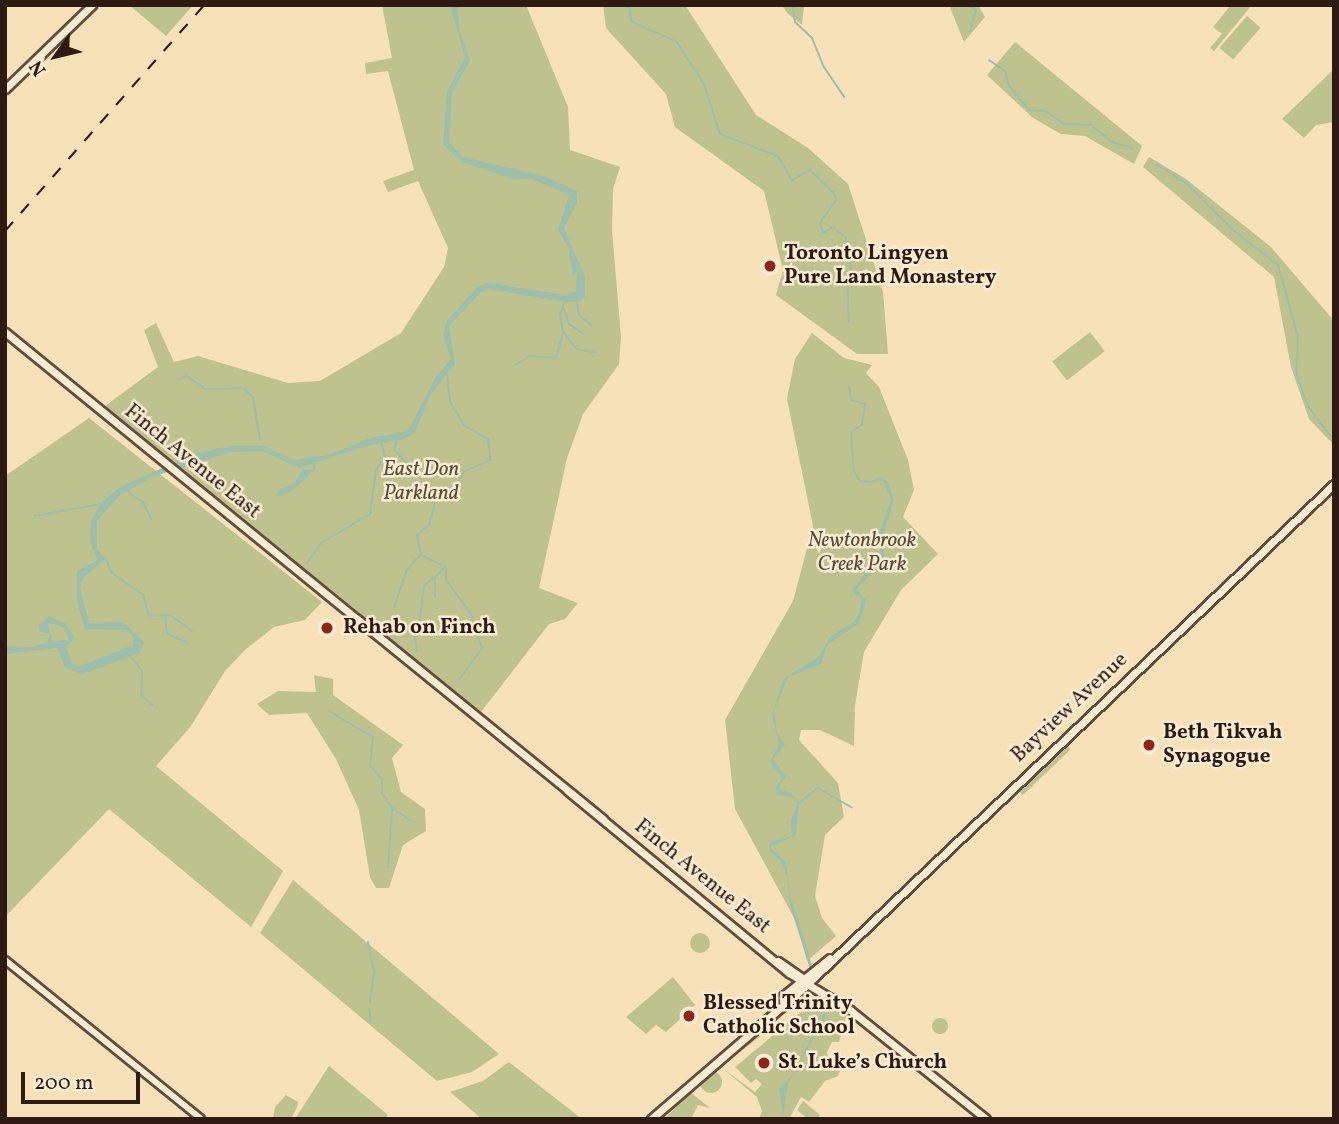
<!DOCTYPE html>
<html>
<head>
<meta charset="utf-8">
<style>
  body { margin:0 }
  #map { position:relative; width:1339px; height:1124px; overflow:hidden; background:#f6e1b9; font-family:Vollkorn,serif }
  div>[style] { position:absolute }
  .green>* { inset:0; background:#bec28e; transform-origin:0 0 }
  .round { border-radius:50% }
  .water>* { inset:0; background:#9dbeab }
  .stream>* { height:2px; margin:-1px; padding:0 1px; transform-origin:1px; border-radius:1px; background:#9dbeab }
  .roads { filter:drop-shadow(2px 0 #604c3c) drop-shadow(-2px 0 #604c3c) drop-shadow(0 2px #604c3c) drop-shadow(0 -2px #604c3c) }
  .tertiary>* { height:6px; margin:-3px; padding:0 3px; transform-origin:3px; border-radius:3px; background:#f9ecd2 }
  .secondary>* { height:7px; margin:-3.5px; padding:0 3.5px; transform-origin:3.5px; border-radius:3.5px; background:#f9ecd2 }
  .rail>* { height:2px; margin-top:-1px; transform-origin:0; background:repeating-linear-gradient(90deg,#2e1a12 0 12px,transparent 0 24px) }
  .dots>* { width:19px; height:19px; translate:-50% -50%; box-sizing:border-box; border:4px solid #f9ecd2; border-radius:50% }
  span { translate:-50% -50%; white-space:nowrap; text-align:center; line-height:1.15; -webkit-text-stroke:5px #f9ecd2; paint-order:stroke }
  .poi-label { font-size:21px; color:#2e1a12; font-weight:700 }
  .left { translate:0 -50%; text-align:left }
  .street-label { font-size:21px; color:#2e1a12 }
  .park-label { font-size:21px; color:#594c37; font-style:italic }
  .frame { position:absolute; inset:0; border:7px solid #2e1a12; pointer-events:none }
  .north { position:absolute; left:21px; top:21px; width:70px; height:70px; -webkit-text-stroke:5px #f9ecd2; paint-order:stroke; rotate:236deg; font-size:19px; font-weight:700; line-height:28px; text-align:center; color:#2e1a12 }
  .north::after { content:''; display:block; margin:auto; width:24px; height:32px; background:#2e1a12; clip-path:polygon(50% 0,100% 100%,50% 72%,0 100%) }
  .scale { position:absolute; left:21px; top:1072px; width:119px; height:32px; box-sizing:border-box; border:4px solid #2e1a12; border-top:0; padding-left:9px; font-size:21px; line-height:24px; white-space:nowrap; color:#2e1a12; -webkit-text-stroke:5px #f9ecd2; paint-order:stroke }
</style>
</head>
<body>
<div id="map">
  <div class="green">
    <div style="clip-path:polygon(129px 5px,193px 5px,166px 36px)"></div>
    <div style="clip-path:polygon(382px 5px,526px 5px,568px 107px,570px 150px,620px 167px,613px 189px,612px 230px,621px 337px,619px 364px,583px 414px,567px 458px,539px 588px,578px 603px,565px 619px,549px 624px,481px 712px,105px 406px,158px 367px,144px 330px,156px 323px,174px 362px,198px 356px,288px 383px,320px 381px,401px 333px,444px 267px,448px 248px,418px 181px,388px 192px,383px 181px,414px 170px,388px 71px,366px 74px,365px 63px,392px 58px)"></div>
    <div style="clip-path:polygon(603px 5px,685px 5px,756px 115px,808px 148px,848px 184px,883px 292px,888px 354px,857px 354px,776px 295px,783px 270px,764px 191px,675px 127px,666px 94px,606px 28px)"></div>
    <div style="clip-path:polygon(782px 5px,804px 5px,802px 25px,787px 13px)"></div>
    <div style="clip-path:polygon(949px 5px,978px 5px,985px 17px,964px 42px)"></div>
    <div style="clip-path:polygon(1231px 5px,1252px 5px,1214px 51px,1210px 48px,1222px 34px,1213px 27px)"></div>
    <div style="left:1247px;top:16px;width:18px;height:42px;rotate:41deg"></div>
    <div style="clip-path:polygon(1015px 42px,1142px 146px,1134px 164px,1085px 136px,1061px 134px,1033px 118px,987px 75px)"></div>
    <div style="clip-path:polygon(1334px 69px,1334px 122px,1316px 125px,1304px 138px,1282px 119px)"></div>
    <div style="clip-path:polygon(1149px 157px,1186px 179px,1271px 247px,1334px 321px,1334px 445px,1309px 419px,1291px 367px,1274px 277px,1143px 167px)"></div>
    <div style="left:1090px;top:332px;width:24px;height:48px;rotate:52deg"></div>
    <div style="clip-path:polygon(812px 333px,844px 358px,872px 365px,866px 373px,879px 387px,908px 460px,914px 490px,903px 517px,938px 554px,901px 590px,864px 652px,855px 705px,854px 746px,820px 730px,801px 730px,799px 740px,838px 783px,844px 817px,825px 835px,815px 896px,822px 918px,836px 936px,807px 961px,799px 927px,735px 809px,725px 720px,793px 601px,813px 526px,787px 399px,795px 359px)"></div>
    <div style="clip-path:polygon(89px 418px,322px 602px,305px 620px,274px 627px,245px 650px,225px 671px,191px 726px,156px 766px,283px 871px,251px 927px,109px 809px,5px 917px,5px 476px)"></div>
    <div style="clip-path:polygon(314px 675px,333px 679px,333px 695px,403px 745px,392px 758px,401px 792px,425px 809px,426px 831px,403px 845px,389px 888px,376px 888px,370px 877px,359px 810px,336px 759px,307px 713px,269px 715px,257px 704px,278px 691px,316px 692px)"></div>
    <div style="clip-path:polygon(1068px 744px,1070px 750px,1023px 795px,1018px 790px)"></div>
    <div style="clip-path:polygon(293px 880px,499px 1054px,472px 1072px,437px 1081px,260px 933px)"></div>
    <div class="round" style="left:690px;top:933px;width:20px;height:20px"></div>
    <div style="clip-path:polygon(673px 977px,695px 1005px,666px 1032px,656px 1025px,646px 1034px,626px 1017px)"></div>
    <div style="clip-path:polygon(805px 993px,847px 1015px,839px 1042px,832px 1042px,827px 1052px,828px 1060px,841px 1068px,838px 1076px,825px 1081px,809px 1102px,801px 1097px,789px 1119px,759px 1119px,762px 1111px,757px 1097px,722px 1068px,755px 1092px,762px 1084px,756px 1079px,751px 1083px,735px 1067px,806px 1008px,800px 1001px,773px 1019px)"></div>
    <div class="round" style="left:932px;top:1018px;width:16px;height:16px"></div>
    <div style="clip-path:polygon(769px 1023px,770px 1029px,725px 1063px,724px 1061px)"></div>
    <div style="clip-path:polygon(509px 1062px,582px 1119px,482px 1119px,450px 1092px,483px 1081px)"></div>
    <div style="clip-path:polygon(329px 1066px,388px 1115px,384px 1119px,295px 1119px)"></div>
    <div class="round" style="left:700px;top:1071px;width:22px;height:22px"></div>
    <div style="clip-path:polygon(690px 1092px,710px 1108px,698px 1105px,691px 1119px,665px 1119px)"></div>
    <div style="clip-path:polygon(286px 1095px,298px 1102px,297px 1107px,291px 1119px,273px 1119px,275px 1107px)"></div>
    <div style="clip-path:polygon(803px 1101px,820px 1115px,817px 1119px,808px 1119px,797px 1110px)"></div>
  </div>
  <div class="water">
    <div style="clip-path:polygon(evenodd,450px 5px,458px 5px,459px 29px,470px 60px,452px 93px,449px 142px,463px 157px,544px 176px,577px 191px,577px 203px,564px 228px,585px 277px,585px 297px,581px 301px,565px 302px,489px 289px,480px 293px,449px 326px,455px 364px,431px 394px,414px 434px,404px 439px,366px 446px,299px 468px,262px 451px,231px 452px,152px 477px,120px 495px,97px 521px,97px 549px,106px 559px,85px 576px,80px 587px,89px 623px,123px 622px,144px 642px,140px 653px,83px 674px,65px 668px,57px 648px,5px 654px,5px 646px,32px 647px,47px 642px,51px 634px,40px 632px,39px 625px,49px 616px,65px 623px,75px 638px,66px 646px,72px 663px,78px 667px,133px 645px,134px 638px,126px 630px,85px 629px,77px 602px,77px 571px,98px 560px,90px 542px,91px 520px,103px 501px,120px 487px,196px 453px,231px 446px,264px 446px,294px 460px,328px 455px,370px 438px,408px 431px,435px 378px,451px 359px,443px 335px,447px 321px,478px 286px,490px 283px,565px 295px,576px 291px,577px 271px,573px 275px,568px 247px,558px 230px,569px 195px,532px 179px,514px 179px,462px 162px,443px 144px,447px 92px,465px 57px,450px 5px,47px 622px,63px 627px,69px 640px,53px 641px,47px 622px)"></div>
    <div style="clip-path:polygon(303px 469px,314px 470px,293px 490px,277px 497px,278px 491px,295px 482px)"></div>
    <div style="clip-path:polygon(875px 478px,884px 479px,888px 482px,894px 500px,885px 530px,884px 562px,856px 589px,866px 600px,863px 613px,858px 624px,827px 645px,821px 664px,788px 677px,774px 711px,777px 733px,785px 745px,773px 759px,786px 777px,778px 788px,795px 796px,799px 804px,796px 835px,770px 847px,786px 862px,790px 895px,827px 1014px,788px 1084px,783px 1115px,779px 1089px,791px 1077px,824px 1014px,790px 905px,787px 876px,780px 860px,770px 852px,769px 845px,771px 841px,792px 836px,791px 820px,797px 804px,795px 798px,776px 794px,776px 787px,782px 778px,770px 762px,779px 744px,772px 714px,784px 678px,818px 657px,831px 636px,854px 622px,859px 613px,862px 599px,854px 594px,853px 588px,881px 557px,879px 534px,891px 500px,883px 480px,870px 483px)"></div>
  </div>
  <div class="stream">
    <div style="left:628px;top:5px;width:17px;rotate:77deg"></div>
    <div style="left:632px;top:22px;width:48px;rotate:23.4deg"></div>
    <div style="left:676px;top:41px;width:51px;rotate:56.9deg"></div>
    <div style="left:704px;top:84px;width:52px;rotate:72.3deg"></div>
    <div style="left:720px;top:134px;width:62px;rotate:20.8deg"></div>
    <div style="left:778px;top:156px;width:28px;rotate:60deg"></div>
    <div style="left:792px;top:180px;width:21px;rotate:-29deg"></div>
    <div style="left:810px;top:170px;width:33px;rotate:44deg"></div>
    <div style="left:834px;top:193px;width:7px;rotate:74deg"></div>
    <div style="left:836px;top:200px;width:28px;rotate:125deg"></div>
    <div style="left:820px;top:223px;width:10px;rotate:73deg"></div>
    <div style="left:823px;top:233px;width:12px;rotate:-31deg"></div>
    <div style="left:833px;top:227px;width:17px;rotate:40deg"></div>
    <div style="left:846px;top:238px;width:33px;rotate:81deg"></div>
    <div style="left:851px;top:271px;width:12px;rotate:110deg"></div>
    <div style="left:847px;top:282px;width:40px;rotate:87.1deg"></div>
    <div style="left:792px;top:5px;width:17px;rotate:80deg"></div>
    <div style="left:795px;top:22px;width:23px;rotate:43deg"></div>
    <div style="left:812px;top:38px;width:31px;rotate:68deg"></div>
    <div style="left:824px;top:67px;width:36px;rotate:56deg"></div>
    <div style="left:969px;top:5px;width:9px;rotate:36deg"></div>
    <div style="left:976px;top:10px;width:22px;rotate:106deg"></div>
    <div style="left:989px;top:60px;width:19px;rotate:35deg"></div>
    <div style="left:1005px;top:71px;width:16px;rotate:75deg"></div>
    <div style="left:1009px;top:86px;width:31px;rotate:50deg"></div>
    <div style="left:1029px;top:110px;width:16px;rotate:4deg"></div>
    <div style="left:1045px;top:111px;width:23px;rotate:34deg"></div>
    <div style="left:1064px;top:124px;width:27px;rotate:2deg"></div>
    <div style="left:1091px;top:125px;width:27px;rotate:39deg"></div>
    <div style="left:1112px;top:142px;width:21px;rotate:17deg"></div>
    <div style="left:1156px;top:164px;width:36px;rotate:32deg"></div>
    <div style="left:1186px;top:183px;width:68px;rotate:45deg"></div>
    <div style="left:1234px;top:231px;width:56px;rotate:37.7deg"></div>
    <div style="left:1278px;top:265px;width:75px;rotate:74.5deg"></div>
    <div style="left:1298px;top:337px;width:36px;rotate:93deg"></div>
    <div style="left:1296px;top:373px;width:37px;rotate:70deg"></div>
    <div style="left:1309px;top:408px;width:41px;rotate:52deg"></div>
    <div style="left:565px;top:301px;width:14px;rotate:111deg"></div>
    <div style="left:560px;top:314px;width:18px;rotate:81deg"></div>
    <div style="left:563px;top:332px;width:22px;rotate:51deg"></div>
    <div style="left:577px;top:349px;width:20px;rotate:11deg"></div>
    <div style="left:577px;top:301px;width:14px;rotate:82deg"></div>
    <div style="left:579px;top:315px;width:16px;rotate:40deg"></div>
    <div style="left:564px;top:309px;width:16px;rotate:72deg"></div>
    <div style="left:569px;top:324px;width:18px;rotate:34deg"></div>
    <div style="left:515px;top:365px;width:17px;rotate:-31deg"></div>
    <div style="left:530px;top:356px;width:26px;rotate:4deg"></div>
    <div style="left:556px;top:358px;width:26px;rotate:-74deg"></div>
    <div style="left:177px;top:380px;width:11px;rotate:-22deg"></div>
    <div style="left:187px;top:376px;width:22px;rotate:36deg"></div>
    <div style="left:205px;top:389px;width:39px;rotate:-1deg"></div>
    <div style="left:244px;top:388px;width:13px;rotate:48deg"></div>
    <div style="left:253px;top:398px;width:43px;rotate:80.5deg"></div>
    <div style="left:849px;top:386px;width:14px;rotate:82deg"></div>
    <div style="left:851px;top:400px;width:15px;rotate:16deg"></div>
    <div style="left:865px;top:404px;width:21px;rotate:98deg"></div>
    <div style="left:862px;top:425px;width:13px;rotate:148deg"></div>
    <div style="left:851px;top:432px;width:39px;rotate:86deg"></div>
    <div style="left:854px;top:471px;width:12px;rotate:59deg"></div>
    <div style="left:860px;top:481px;width:10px;rotate:6deg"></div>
    <div style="left:397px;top:440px;width:9px;rotate:108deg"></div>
    <div style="left:394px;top:449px;width:23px;rotate:49deg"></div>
    <div style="left:409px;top:466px;width:8px;rotate:-173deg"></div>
    <div style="left:382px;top:444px;width:36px;rotate:79deg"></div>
    <div style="left:314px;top:470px;width:9px;rotate:-84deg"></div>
    <div style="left:128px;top:492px;width:18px;rotate:34deg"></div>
    <div style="left:143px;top:502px;width:19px;rotate:65deg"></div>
    <div style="left:34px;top:516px;width:68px;rotate:-10.2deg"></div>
    <div style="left:421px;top:555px;width:28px;rotate:26deg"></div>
    <div style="left:106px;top:559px;width:15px;rotate:67deg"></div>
    <div style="left:112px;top:573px;width:38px;rotate:35deg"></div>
    <div style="left:143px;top:595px;width:22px;rotate:74deg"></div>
    <div style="left:149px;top:616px;width:21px;rotate:-3deg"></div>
    <div style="left:170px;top:615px;width:27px;rotate:36deg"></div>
    <div style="left:307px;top:563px;width:24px;rotate:-55deg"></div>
    <div style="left:321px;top:543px;width:57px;rotate:-30.6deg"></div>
    <div style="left:370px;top:514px;width:44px;rotate:-82.2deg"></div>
    <div style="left:376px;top:470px;width:18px;rotate:-56deg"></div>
    <div style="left:446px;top:567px;width:13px;rotate:90deg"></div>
    <div style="left:446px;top:580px;width:42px;rotate:53.7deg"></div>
    <div style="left:471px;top:614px;width:36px;rotate:72deg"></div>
    <div style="left:482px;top:648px;width:39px;rotate:126deg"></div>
    <div style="left:435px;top:597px;width:18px;rotate:-90deg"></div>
    <div style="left:394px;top:607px;width:39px;rotate:-71deg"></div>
    <div style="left:407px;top:570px;width:21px;rotate:-49deg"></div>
    <div style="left:421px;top:554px;width:19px;rotate:-102deg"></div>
    <div style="left:417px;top:535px;width:16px;rotate:-40deg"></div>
    <div style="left:429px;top:525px;width:31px;rotate:-75deg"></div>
    <div style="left:437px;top:495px;width:24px;rotate:-28deg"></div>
    <div style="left:458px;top:484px;width:13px;rotate:-67deg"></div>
    <div style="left:463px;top:472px;width:30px;rotate:-24deg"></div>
    <div style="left:490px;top:460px;width:21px;rotate:-95deg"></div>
    <div style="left:488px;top:439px;width:28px;rotate:-150deg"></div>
    <div style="left:464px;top:425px;width:27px;rotate:-121deg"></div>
    <div style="left:450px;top:402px;width:27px;rotate:-96deg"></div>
    <div style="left:165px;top:617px;width:17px;rotate:83deg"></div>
    <div style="left:167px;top:634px;width:24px;rotate:22deg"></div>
    <div style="left:417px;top:651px;width:22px;rotate:-98deg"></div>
    <div style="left:414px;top:629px;width:12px;rotate:-59deg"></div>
    <div style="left:420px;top:619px;width:33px;rotate:-83deg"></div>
    <div style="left:424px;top:586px;width:29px;rotate:-41deg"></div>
    <div style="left:131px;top:657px;width:18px;rotate:52deg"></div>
    <div style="left:142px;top:671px;width:24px;rotate:92deg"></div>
    <div style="left:141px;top:695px;width:15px;rotate:42deg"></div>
    <div style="left:330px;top:712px;width:50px;rotate:30.2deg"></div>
    <div style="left:373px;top:737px;width:29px;rotate:96deg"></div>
    <div style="left:370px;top:766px;width:18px;rotate:47deg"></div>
    <div style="left:382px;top:779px;width:14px;rotate:90deg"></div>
    <div style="left:382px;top:793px;width:18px;rotate:56deg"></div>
    <div style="left:392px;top:808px;width:25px;rotate:34deg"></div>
    <div style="left:798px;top:804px;width:26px;rotate:-39deg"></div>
    <div style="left:818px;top:788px;width:39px;rotate:30deg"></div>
    <div style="left:388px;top:867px;width:58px;rotate:-86.1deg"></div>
    <div style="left:368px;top:942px;width:32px;rotate:79deg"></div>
    <div style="left:374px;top:973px;width:29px;rotate:98deg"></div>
    <div style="left:369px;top:1008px;width:15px;rotate:82deg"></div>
  </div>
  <div class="roads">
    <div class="tertiary">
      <div style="left:5px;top:960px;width:252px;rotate:39deg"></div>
    </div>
    <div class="secondary">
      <div style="left:5px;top:89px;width:121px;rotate:-44deg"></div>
      <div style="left:5px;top:332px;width:473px;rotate:39.2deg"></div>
      <div style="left:357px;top:619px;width:317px;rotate:39.1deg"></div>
      <div style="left:568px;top:791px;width:286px;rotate:39.5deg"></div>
      <div style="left:789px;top:973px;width:71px;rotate:31.2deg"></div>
      <div style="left:850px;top:1010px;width:174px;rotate:38.7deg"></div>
      <div style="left:778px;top:961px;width:29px;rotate:35deg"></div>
      <div style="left:783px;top:1001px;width:5px;rotate:-90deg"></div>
      <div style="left:783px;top:996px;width:60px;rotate:-39deg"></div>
      <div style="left:651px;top:1119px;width:199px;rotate:-40.7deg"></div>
      <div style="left:802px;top:989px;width:734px;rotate:-43.51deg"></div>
    </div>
  </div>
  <div class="rail">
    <div style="left:5px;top:231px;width:301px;rotate:-48.6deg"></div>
  </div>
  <div class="dots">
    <div style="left:770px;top:266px;background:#8f2418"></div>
    <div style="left:327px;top:628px;background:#8f2418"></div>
    <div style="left:1149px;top:745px;background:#8f2418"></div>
    <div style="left:689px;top:1016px;background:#8f2418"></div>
    <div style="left:764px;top:1063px;background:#8f2418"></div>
  </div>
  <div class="poi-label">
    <span class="left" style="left:784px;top:266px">Toronto Lingyen<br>Pure Land Monastery</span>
    <span class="left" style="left:343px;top:628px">Rehab on Finch</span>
    <span class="left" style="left:1163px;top:745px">Beth Tikvah<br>Synagogue</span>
    <span class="left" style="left:703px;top:1016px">Blessed Trinity<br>Catholic School</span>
    <span class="left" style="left:778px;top:1063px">St. Luke’s Church</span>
  </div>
  <div class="street-label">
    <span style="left:192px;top:462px;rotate:39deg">Finch Avenue East</span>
    <span style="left:1070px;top:708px;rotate:-43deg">Bayview Avenue</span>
    <span style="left:702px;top:877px;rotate:39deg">Finch Avenue East</span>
  </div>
  <div class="park-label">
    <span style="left:421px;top:482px">East Don<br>Parkland</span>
    <span style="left:862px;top:553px">Newtonbrook<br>Creek Park</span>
  </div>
  <div class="frame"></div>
  <div class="north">N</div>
  <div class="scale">200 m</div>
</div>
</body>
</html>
